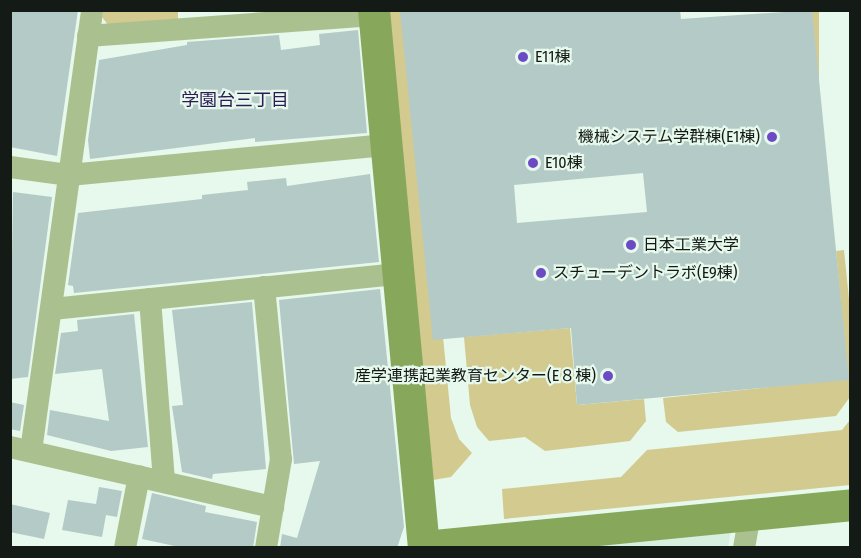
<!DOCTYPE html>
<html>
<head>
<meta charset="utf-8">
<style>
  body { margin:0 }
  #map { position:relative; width:861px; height:558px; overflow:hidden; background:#e7f8ec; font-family:"Fira Sans Condensed","Noto Sans JP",sans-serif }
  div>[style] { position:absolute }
  .built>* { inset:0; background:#d6efde }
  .green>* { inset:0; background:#d3ca8f; transform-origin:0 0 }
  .building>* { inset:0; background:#b4cac6 }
  .street>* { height:22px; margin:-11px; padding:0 11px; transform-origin:11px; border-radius:11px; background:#aac18f }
  .secondary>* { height:32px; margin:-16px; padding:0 16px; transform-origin:16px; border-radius:16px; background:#87a75b }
  .dots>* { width:16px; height:16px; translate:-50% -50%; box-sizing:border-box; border:3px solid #e7f8ec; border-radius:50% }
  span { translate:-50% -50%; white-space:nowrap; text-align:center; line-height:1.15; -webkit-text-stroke:4.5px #e7f8ec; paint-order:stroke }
  .poi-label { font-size:16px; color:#141a16 }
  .left { translate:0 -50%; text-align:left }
  .right { translate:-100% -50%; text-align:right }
  .neighbourhood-label { font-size:18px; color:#2b1b55 }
  .frame { position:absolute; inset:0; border:12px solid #141a16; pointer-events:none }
</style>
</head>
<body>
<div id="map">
  <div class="built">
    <div style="clip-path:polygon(731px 530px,728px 547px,561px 547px)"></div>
  </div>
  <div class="green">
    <div style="clip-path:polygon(178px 10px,178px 19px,108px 25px,102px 17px,103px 11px)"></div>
    <div style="clip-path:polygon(388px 11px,411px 11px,451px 418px,459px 439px,472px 453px,451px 477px,433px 480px)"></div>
    <div style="left:812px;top:11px;width:7px;height:220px"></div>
    <div style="clip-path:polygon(844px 250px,850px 309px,850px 397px,836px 416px,678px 432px,666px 422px,663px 398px,848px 379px,836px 251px)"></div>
    <div style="clip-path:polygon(570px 328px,577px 405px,644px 399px,646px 421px,630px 441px,545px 451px,525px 437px,489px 441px,477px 427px,470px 405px,464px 337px)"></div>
    <div style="clip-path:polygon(850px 420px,850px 485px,504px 519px,502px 489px,621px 477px,647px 450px,842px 430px)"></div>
  </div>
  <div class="building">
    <div style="clip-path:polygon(10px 10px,78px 10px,57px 156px,10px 147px)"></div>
    <div style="clip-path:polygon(evenodd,400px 10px,680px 10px,681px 19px,812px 10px,849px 380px,577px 405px,571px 328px,433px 340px,400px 10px,643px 173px,647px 212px,517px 223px,514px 185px,643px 173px)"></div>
    <div style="clip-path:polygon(358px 30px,367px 133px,255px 142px,255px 138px,90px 159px,88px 140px,99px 60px,187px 45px,187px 42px,279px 35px,281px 50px,320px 45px,319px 34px)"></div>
    <div style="clip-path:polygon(370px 174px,379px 262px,74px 293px,73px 286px,68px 285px,78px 213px,202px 199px,202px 195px,248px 190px,247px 182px,286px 178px,287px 186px)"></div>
    <div style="clip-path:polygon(13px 192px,52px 197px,28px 377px,10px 379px)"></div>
    <div style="clip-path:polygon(380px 289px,404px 527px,397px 548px,280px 548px,282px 534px,297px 538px,320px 461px,294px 464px,279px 300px)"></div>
    <div style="clip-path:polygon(252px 302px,266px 469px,213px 474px,212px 479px,182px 472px,172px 406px,183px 405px,172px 310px)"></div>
    <div style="clip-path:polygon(134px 314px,148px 447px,111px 451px,47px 435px,50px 410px,109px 421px,102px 369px,55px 374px,61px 333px,78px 331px,77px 320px)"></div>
    <div style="clip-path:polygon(10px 402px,24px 405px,20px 431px,10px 429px)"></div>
    <div style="clip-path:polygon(99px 487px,122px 491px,117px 517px,106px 515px,102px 537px,62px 530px,68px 500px,96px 504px)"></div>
    <div style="clip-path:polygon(152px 493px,206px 506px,205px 512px,257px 522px,253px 548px,184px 548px,142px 539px)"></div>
    <div style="clip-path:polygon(10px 504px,50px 513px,44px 539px,10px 532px)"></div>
  </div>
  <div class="street">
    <div style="left:88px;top:36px;width:287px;rotate:-4.2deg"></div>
    <div style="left:10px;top:167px;width:60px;rotate:7.7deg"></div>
    <div style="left:69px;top:175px;width:318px;rotate:-5.4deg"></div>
    <div style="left:264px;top:287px;width:173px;rotate:84.4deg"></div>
    <div style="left:281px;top:459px;width:90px;rotate:99.6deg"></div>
    <div style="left:150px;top:299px;width:183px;rotate:85.6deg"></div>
    <div style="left:52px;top:309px;width:348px;rotate:-5.8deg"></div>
    <div style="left:10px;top:447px;width:270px;rotate:12.9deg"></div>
    <div style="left:31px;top:451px;width:445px;rotate:-82.1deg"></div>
    <div style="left:125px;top:548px;width:73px;rotate:-79deg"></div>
    <div style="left:744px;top:548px;width:34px;rotate:-80deg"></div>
  </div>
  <div class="secondary">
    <div style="left:374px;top:10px;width:540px;rotate:84.69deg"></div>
    <div style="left:425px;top:547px;width:427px;rotate:-5.6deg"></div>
  </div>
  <div class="dots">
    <div style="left:523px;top:57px;background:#6b4ac3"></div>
    <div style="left:772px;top:137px;background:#6b4ac3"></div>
    <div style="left:533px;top:163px;background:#6b4ac3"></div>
    <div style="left:631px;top:245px;background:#6b4ac3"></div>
    <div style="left:541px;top:273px;background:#6b4ac3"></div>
    <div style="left:608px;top:376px;background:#6b4ac3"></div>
  </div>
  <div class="poi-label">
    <span class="left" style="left:535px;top:57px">E11棟</span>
    <span class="right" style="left:760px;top:137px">機械システム学群棟(E1棟)</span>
    <span class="left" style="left:545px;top:163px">E10棟</span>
    <span class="left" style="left:643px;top:245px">日本工業大学</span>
    <span class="left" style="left:553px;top:273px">スチューデントラボ(E9棟)</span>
    <span class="right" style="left:596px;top:376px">産学連携起業教育センター(E８棟)</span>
  </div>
  <div class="neighbourhood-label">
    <span style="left:235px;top:100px">学園台三丁目</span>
  </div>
  <div class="frame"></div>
</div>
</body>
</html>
